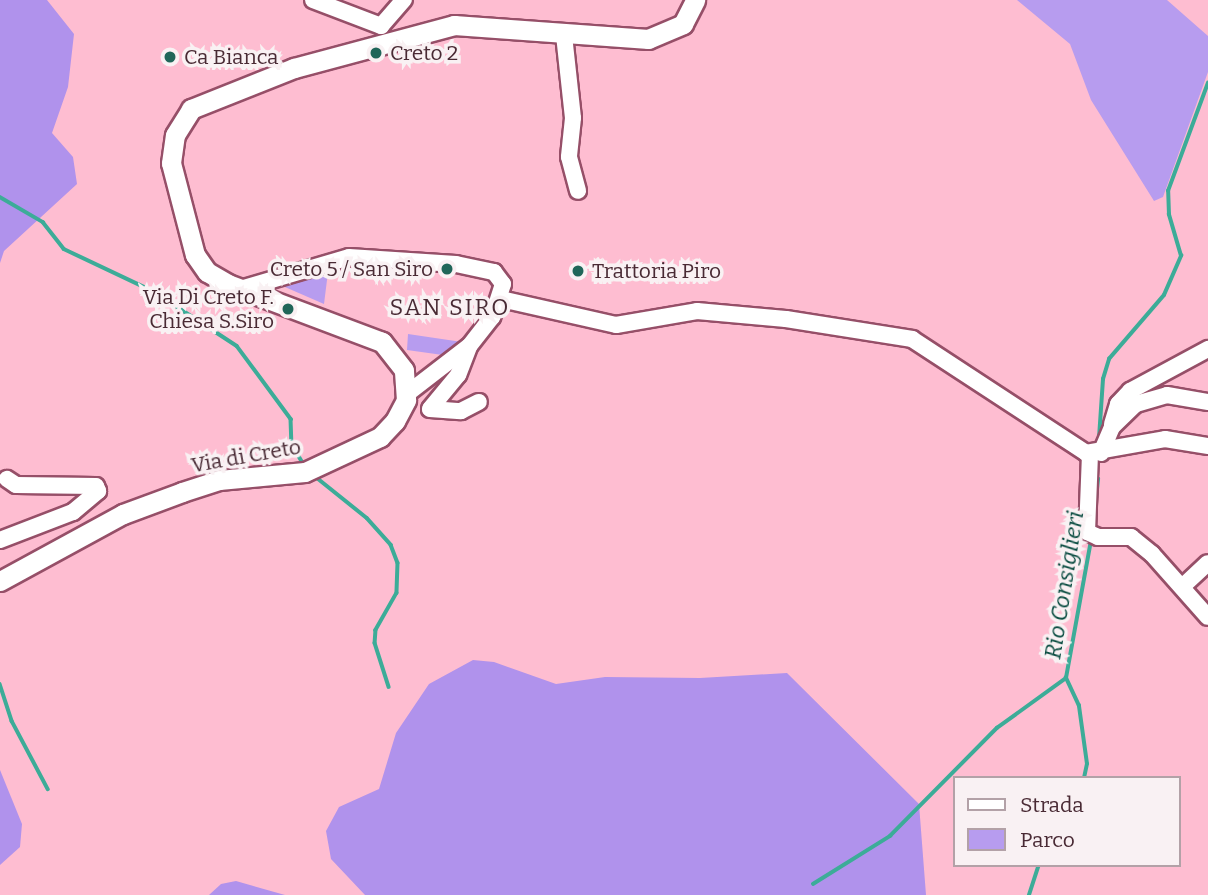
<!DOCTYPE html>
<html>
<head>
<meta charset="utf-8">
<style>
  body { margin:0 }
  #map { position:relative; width:1208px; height:895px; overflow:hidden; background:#febdd1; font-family:Bitter,serif }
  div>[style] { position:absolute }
  .green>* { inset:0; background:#b79cef }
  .forest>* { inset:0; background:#b092ec }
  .stream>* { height:3.5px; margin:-1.75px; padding:0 1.75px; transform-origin:1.75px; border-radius:1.75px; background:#3cac98 }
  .roads { filter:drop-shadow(2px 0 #964f68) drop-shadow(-2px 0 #964f68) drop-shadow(0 2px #964f68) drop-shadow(0 -2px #964f68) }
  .minor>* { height:16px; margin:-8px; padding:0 8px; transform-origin:8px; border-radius:8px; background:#fff }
  .major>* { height:19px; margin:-9.5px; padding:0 9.5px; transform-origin:9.5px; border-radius:9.5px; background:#fff }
  .dots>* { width:19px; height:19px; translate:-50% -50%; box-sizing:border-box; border:4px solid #f9f1f3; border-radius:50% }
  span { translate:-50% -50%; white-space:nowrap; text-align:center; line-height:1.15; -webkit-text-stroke:7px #f9f1f3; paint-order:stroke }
  .poi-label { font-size:21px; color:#492a34 }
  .left { translate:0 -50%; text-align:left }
  .right { translate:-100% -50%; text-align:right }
  .street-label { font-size:21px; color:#492a34 }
  .neighbourhood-label { font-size:23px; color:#492a34; letter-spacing:2px }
  .water-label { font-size:23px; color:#074a3f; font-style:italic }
  .legend { position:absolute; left:953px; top:776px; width:228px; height:91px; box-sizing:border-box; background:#f9f1f3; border:2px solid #b3a1a7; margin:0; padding:9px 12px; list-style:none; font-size:21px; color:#492a34 }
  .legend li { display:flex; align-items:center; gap:14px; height:35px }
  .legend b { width:35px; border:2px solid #b3a1a7 }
</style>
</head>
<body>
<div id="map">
  <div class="green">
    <div style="clip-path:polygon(1017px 0,1167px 0,1208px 36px,1208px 72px,1163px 197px,1154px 201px,1091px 100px,1070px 44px)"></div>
    <div style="clip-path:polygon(328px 272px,324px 304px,278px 284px)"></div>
    <div style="clip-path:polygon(408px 334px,462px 342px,450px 356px,407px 350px)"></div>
  </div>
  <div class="forest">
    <div style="clip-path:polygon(0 0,47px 0,74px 34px,68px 87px,52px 133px,73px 157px,77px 184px,4px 251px,0 263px)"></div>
    <div style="clip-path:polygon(473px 660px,494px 662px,556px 684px,605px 677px,700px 678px,787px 673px,919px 804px,926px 895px,365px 895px,331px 859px,326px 831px,339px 807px,379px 789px,396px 733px,429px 684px)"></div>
    <div style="clip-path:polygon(0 770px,22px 824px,20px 847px,0 865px)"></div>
    <div style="clip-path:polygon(236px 881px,285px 895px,209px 895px,221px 884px)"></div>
  </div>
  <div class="stream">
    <div style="left:0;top:197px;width:50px;rotate:30.2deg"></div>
    <div style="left:43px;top:222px;width:34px;rotate:52deg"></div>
    <div style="left:64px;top:249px;width:98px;rotate:25.3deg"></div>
    <div style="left:153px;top:291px;width:100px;rotate:33.2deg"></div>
    <div style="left:237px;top:346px;width:91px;rotate:53.5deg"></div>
    <div style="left:291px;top:419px;width:25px;rotate:88deg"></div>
    <div style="left:292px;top:444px;width:20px;rotate:60deg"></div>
    <div style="left:1099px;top:438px;width:59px;rotate:-86.1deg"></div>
    <div style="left:1103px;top:379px;width:21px;rotate:-73deg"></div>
    <div style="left:1109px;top:359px;width:84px;rotate:-49.3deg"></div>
    <div style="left:1164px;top:295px;width:43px;rotate:-66.4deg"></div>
    <div style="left:1181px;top:256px;width:43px;rotate:-106.3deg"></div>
    <div style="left:1169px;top:215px;width:24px;rotate:-92deg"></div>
    <div style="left:1168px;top:191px;width:115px;rotate:-69.7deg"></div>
    <div style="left:316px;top:477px;width:65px;rotate:38.8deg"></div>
    <div style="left:367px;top:518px;width:36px;rotate:48deg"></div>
    <div style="left:391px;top:545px;width:19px;rotate:69deg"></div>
    <div style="left:398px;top:563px;width:30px;rotate:92deg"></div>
    <div style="left:397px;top:593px;width:43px;rotate:119.6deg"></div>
    <div style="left:376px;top:630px;width:13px;rotate:94deg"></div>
    <div style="left:375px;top:643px;width:46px;rotate:72.3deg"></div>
    <div style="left:1096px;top:499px;width:20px;rotate:-84deg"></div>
    <div style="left:0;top:684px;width:39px;rotate:72deg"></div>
    <div style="left:12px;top:721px;width:77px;rotate:62.1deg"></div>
    <div style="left:1084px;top:778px;width:14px;rotate:-78deg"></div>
    <div style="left:1087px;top:764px;width:59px;rotate:-97.9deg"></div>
    <div style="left:1079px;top:706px;width:31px;rotate:-115deg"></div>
    <div style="left:1066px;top:678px;width:139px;rotate:-79.7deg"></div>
    <div style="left:813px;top:884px;width:91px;rotate:-31.9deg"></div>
    <div style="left:890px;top:836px;width:152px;rotate:-45.3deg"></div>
    <div style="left:997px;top:728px;width:85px;rotate:-35.9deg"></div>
    <div style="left:1029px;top:895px;width:32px;rotate:-72deg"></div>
  </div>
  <div class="roads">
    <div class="minor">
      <div style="left:313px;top:0;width:73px;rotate:20.9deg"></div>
      <div style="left:381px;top:26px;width:35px;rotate:-49deg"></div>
      <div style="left:564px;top:35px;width:83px;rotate:83.8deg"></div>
      <div style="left:573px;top:118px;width:39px;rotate:96deg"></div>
      <div style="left:569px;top:157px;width:35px;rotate:75deg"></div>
      <div style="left:244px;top:288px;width:109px;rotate:-16.4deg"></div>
      <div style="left:349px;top:257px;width:107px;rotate:3.7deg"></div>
      <div style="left:456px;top:264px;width:39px;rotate:12deg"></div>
      <div style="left:494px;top:272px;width:15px;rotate:53deg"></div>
      <div style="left:503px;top:284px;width:35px;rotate:108deg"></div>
      <div style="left:492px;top:317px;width:37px;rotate:128deg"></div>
      <div style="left:469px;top:346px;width:78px;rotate:142.3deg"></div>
      <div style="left:501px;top:299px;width:118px;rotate:12.7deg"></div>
      <div style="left:616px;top:325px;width:82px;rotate:-9.8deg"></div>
      <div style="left:697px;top:311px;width:89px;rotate:5.1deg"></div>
      <div style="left:786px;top:319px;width:128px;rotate:9deg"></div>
      <div style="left:912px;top:339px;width:208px;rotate:33.2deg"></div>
      <div style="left:1086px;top:453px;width:80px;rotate:-10deg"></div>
      <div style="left:1165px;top:439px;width:44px;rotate:9.2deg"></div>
      <div style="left:469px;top:347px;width:30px;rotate:111deg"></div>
      <div style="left:458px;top:375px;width:44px;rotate:129.5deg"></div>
      <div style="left:430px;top:409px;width:31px;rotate:4deg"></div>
      <div style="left:461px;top:411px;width:20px;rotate:-27deg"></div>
      <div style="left:1112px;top:424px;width:21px;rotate:-73deg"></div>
      <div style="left:1118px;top:404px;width:18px;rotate:-47deg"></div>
      <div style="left:1130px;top:391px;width:89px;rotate:-28.3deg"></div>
      <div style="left:1101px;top:453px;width:28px;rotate:-67deg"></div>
      <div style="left:1112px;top:427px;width:33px;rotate:-44deg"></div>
      <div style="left:1136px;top:404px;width:32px;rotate:-16deg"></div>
      <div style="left:1167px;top:395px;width:42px;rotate:9.7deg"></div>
      <div style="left:1090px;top:454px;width:78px;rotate:92.2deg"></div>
      <div style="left:1087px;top:532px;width:12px;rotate:24deg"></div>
      <div style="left:1098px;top:537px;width:33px"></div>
      <div style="left:1131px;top:537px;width:27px;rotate:39deg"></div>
      <div style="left:1152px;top:554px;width:84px;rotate:48.4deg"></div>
      <div style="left:0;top:540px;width:78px;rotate:-21deg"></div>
      <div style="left:73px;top:512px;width:33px;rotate:-40deg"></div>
      <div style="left:98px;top:491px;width:5px;rotate:-112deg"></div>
      <div style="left:96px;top:486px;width:80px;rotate:-179.3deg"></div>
      <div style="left:16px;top:485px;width:11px;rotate:-146deg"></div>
      <div style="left:1182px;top:587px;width:35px;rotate:-43deg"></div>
    </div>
    <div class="major">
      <div style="left:0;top:581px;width:140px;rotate:-28.6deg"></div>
      <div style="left:123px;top:514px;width:63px;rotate:-20.4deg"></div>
      <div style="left:182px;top:492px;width:39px;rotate:-18deg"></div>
      <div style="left:219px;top:480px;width:86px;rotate:-5.3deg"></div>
      <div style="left:305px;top:472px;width:83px;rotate:-25deg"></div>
      <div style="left:380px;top:437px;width:22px;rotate:-47deg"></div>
      <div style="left:395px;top:421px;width:24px;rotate:-62deg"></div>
      <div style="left:406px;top:400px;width:30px;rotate:-94deg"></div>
      <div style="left:404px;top:370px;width:36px;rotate:-128deg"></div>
      <div style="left:382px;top:342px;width:165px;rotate:-159.4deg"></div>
      <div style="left:228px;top:284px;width:24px;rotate:-150deg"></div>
      <div style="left:207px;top:272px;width:21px;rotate:-125deg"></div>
      <div style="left:195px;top:255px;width:95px;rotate:-104.6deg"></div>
      <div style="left:171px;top:163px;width:28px;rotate:-82deg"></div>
      <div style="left:175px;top:135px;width:31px;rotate:-58deg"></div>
      <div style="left:191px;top:109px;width:111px;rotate:-21.7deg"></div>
      <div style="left:294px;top:68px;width:166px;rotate:-15deg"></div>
      <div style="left:454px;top:25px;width:195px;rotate:4.1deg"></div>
      <div style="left:648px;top:39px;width:38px;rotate:-23deg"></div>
      <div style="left:683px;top:24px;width:27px;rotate:-63deg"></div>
    </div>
  </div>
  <div class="dots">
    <div style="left:376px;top:53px;background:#206659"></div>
    <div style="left:170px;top:57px;background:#206659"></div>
    <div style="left:447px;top:269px;background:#206659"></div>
    <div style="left:578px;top:271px;background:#206659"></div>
    <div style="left:288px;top:309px;background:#206659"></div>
  </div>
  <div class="poi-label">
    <span class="left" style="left:390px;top:53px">Creto 2</span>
    <span class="left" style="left:184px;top:57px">Ca Bianca</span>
    <span class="right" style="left:433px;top:269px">Creto 5 / San Siro</span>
    <span class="left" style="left:592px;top:271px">Trattoria Piro</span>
    <span class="right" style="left:274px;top:309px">Via Di Creto F.<br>Chiesa S.Siro</span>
  </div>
  <div class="street-label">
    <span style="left:246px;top:456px;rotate:-10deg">Via di Creto</span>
  </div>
  <div class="neighbourhood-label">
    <span style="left:450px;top:307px">SAN SIRO</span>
  </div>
  <div class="water-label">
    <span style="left:1064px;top:585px;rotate:-81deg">Rio Consiglieri</span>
  </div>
  <ul class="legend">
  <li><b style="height:9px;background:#fff"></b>Strada</li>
  <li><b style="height:19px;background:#b79cef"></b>Parco</li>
  </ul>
</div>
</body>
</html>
